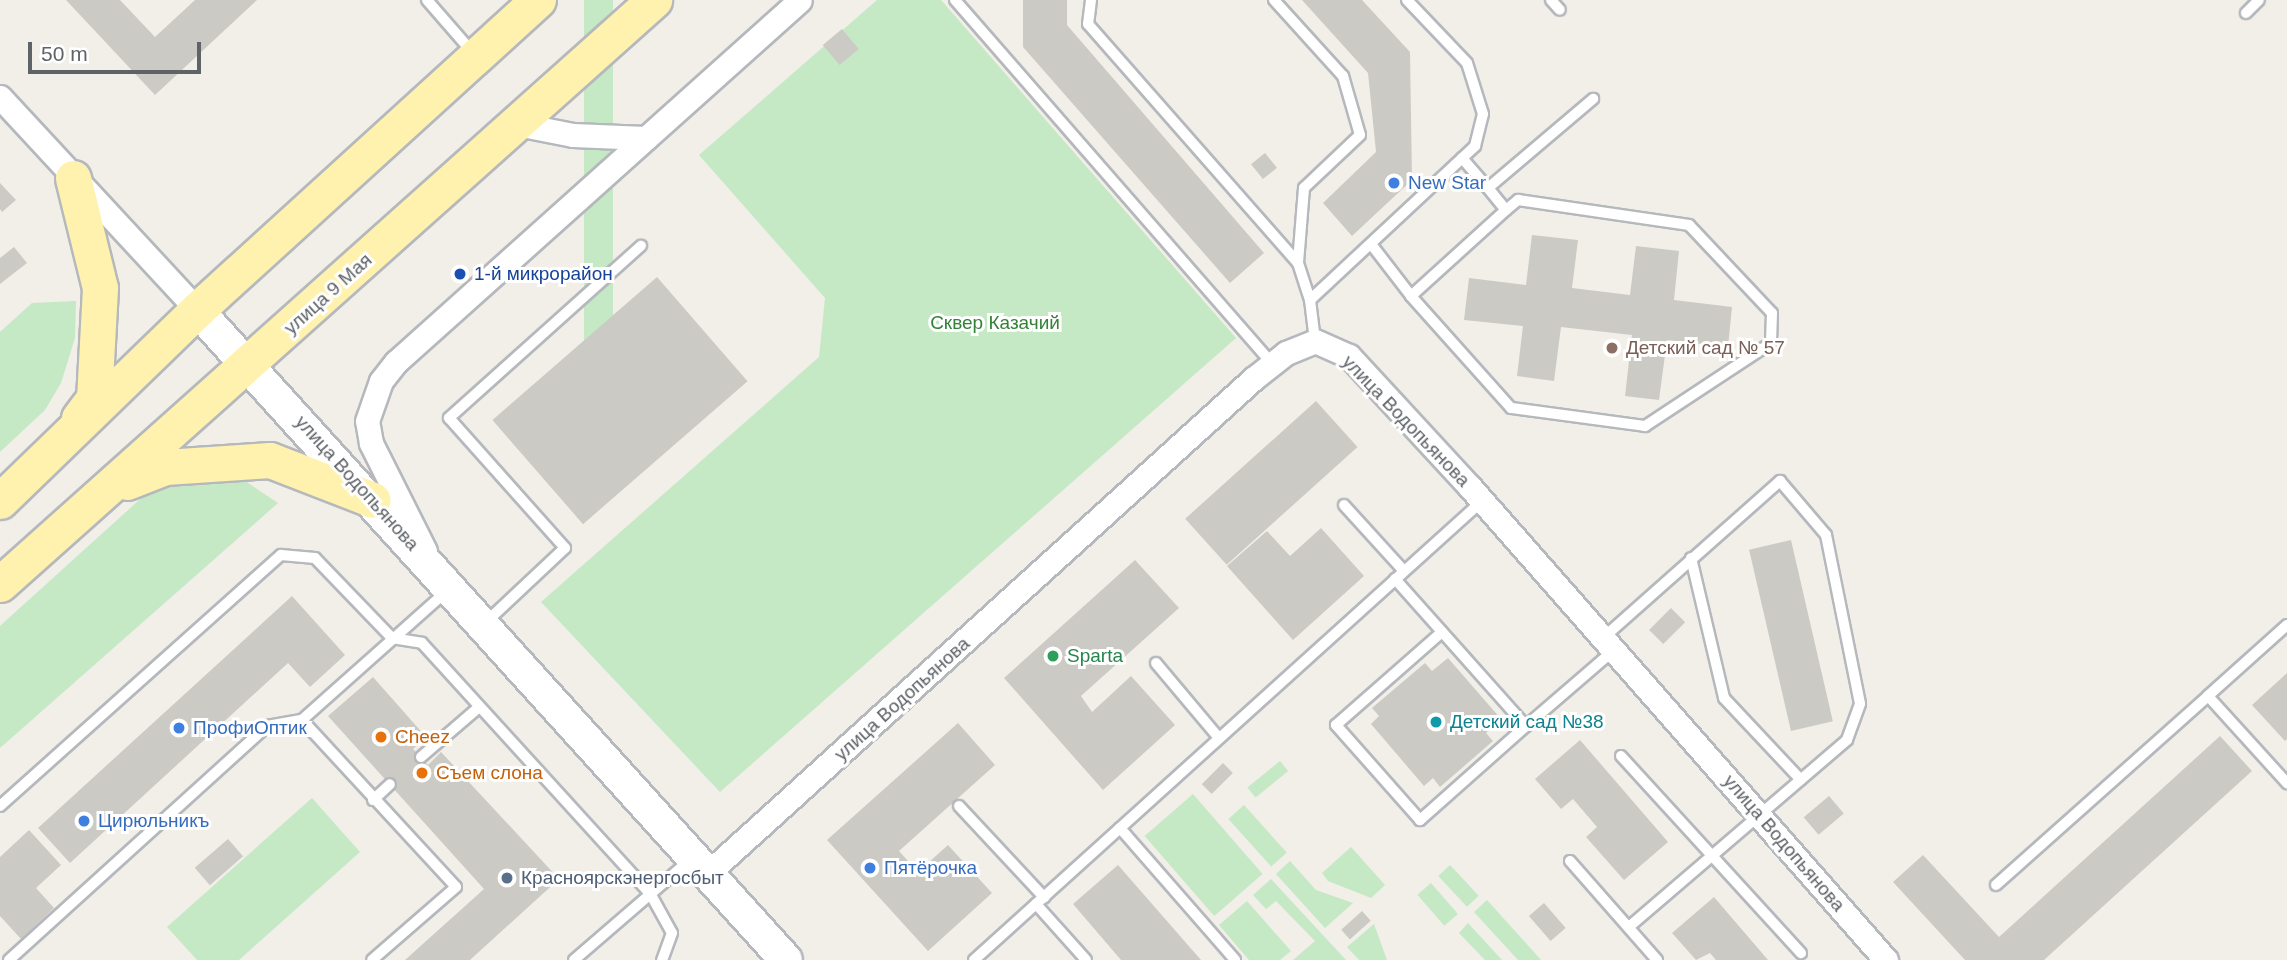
<!DOCTYPE html>
<html>
<head>
<meta charset="utf-8">
<style>
  body { margin:0 }
  #map { position:relative; width:2287px; height:960px; overflow:hidden; background:#f1efe8; font-family:Helvetica,sans-serif }
  div>[style] { position:absolute }
  .green>* { inset:0; background:#c5e8c5; transform-origin:0 0 }
  .building>* { inset:0; background:#cccac5; transform-origin:0 0 }
  .roads { filter:drop-shadow(2px 0 #b5b8bc) drop-shadow(-2px 0 #b5b8bc) drop-shadow(0 2px #b5b8bc) drop-shadow(0 -2px #b5b8bc) }
  .lane>* { height:10px; margin:-5px; padding:0 5px; transform-origin:5px; border-radius:5px; background:#fff }
  .street>* { height:23px; margin:-11.5px; padding:0 11.5px; transform-origin:11.5px; border-radius:11.5px; background:#fff }
  .secondary>* { height:32px; margin:-16px; padding:0 16px; transform-origin:16px; border-radius:16px; background:#fff }
  .primary>* { height:35px; margin:-17.5px; padding:0 17.5px; transform-origin:17.5px; border-radius:17.5px; background:#fff2af }
  .dots>* { width:19px; height:19px; translate:-50% -50%; box-sizing:border-box; border:4px solid #fff; border-radius:50% }
  span { translate:-50% -50%; white-space:nowrap; text-align:center; line-height:1.15; -webkit-text-stroke:6px #fff; paint-order:stroke }
  .shop-label { font-size:19px; color:#366cbe }
  .left { translate:0 -50%; text-align:left }
  .transit-label { font-size:19px; color:#164399 }
  .street-label { font-size:19px; color:#5f6368 }
  .park-label { font-size:19px; color:#348238 }
  .education-label { font-size:19px; color:#785e54 }
  .leisure-label { font-size:19px; color:#27864d }
  .culture-label { font-size:19px; color:#0d838f }
  .food-label { font-size:19px; color:#c56008 }
  .service-label { font-size:19px; color:#4e5e75 }
  .scale { position:absolute; left:28px; top:42px; width:173px; height:32px; box-sizing:border-box; border:4px solid #5f6368; border-top:0; padding-left:9px; font-size:21px; line-height:24px; white-space:nowrap; color:#5f6368; -webkit-text-stroke:5px #fff; paint-order:stroke }
</style>
</head>
<body>
<div id="map">
  <div class="green">
    <div style="left:584px;top:0;width:29px;height:409px"></div>
    <div style="clip-path:polygon(877px 0,941px 0,1236px 338px,720px 792px,541px 602px,819px 357px,825px 298px,699px 155px)"></div>
    <div style="clip-path:polygon(76px 301px,75px 338px,61px 383px,45px 410px,0 452px,0 332px,32px 303px)"></div>
    <div style="clip-path:polygon(239px 477px,278px 503px,0 748px,0 626px,159px 482px)"></div>
    <div style="left:1280px;top:761px;width:13px;height:42px;rotate:51deg"></div>
    <div style="left:1193px;top:794px;width:106px;height:64px;rotate:49deg"></div>
    <div style="clip-path:polygon(312px 798px,360px 852px,239px 960px,197px 960px,167px 927px)"></div>
    <div style="left:1244px;top:805px;width:64px;height:21px;rotate:48deg"></div>
    <div style="clip-path:polygon(1351px 847px,1385px 885px,1371px 898px,1328px 881px,1322px 873px)"></div>
    <div style="clip-path:polygon(1290px 861px,1316px 890px,1353px 903px,1325px 928px,1276px 874px)"></div>
    <div style="left:1450px;top:865px;width:42px;height:16px;rotate:47deg"></div>
    <div style="clip-path:polygon(1271px 879px,1346px 960px,1293px 960px,1315px 941px,1276px 901px,1266px 909px,1253px 895px)"></div>
    <div style="left:1431px;top:883px;width:41px;height:18px;rotate:49deg"></div>
    <div style="clip-path:polygon(1487px 900px,1541px 960px,1518px 960px,1474px 912px)"></div>
    <div style="clip-path:polygon(1247px 901px,1291px 951px,1280px 960px,1249px 960px,1219px 925px)"></div>
    <div style="clip-path:polygon(1468px 923px,1502px 960px,1485px 960px,1459px 933px)"></div>
    <div style="clip-path:polygon(1374px 924px,1387px 960px,1359px 960px,1347px 947px)"></div>
  </div>
  <div class="building">
    <div style="clip-path:polygon(66px 0,120px 0,155px 37px,195px 0,257px 0,155px 95px)"></div>
    <div style="clip-path:polygon(1023px 0,1067px 0,1067px 25px,1264px 253px,1230px 283px,1023px 47px)"></div>
    <div style="clip-path:polygon(1302px 0,1362px 0,1410px 52px,1412px 180px,1352px 236px,1323px 203px,1376px 152px,1368px 73px)"></div>
    <div style="left:842px;top:29px;width:26px;height:25px;rotate:50deg"></div>
    <div style="left:1265px;top:153px;width:19px;height:18px;rotate:51deg"></div>
    <div style="clip-path:polygon(0 183px,16px 200px,2px 212px,0 209px)"></div>
    <div style="clip-path:polygon(1532px 235px,1578px 240px,1572px 288px,1630px 295px,1636px 246px,1679px 251px,1674px 300px,1732px 307px,1728px 347px,1667px 340px,1659px 400px,1625px 396px,1632px 335px,1561px 327px,1554px 381px,1517px 376px,1523px 326px,1464px 320px,1469px 278px,1526px 285px)"></div>
    <div style="clip-path:polygon(14px 247px,27px 263px,0 284px,0 258px)"></div>
    <div style="left:657px;top:277px;width:138px;height:218px;rotate:49deg"></div>
    <div style="left:1316px;top:401px;width:62px;height:176px;rotate:48deg"></div>
    <div style="clip-path:polygon(1321px 528px,1364px 576px,1293px 640px,1227px 566px,1267px 531px,1290px 556px)"></div>
    <div style="left:1791px;top:540px;width:186px;height:43px;rotate:77deg"></div>
    <div style="clip-path:polygon(1135px 560px,1179px 608px,1081px 696px,1092px 712px,1131px 676px,1175px 725px,1103px 790px,1004px 678px)"></div>
    <div style="clip-path:polygon(292px 596px,345px 655px,310px 687px,288px 663px,70px 863px,38px 828px)"></div>
    <div style="left:1671px;top:608px;width:20px;height:31px;rotate:45deg"></div>
    <div style="clip-path:polygon(1448px 658px,1501px 719px,1486px 733px,1493px 741px,1440px 787px,1433px 778px,1424px 786px,1371px 724px,1379px 716px,1372px 708px,1425px 663px,1432px 671px)"></div>
    <div style="clip-path:polygon(2287px 673px,2287px 739px,2285px 741px,2252px 705px)"></div>
    <div style="clip-path:polygon(373px 677px,426px 737px,413px 749px,421px 757px,428px 765px,441px 752px,559px 879px,470px 960px,405px 960px,484px 889px,328px 716px)"></div>
    <div style="clip-path:polygon(958px 723px,995px 765px,899px 851px,918px 872px,948px 845px,992px 893px,928px 951px,827px 840px)"></div>
    <div style="clip-path:polygon(2220px 736px,2252px 771px,2044px 960px,1965px 960px,1893px 882px,1923px 855px,1999px 937px)"></div>
    <div style="clip-path:polygon(1580px 740px,1668px 842px,1624px 880px,1586px 837px,1597px 827px,1573px 799px,1561px 809px,1535px 779px)"></div>
    <div style="left:1223px;top:763px;width:14px;height:30px;rotate:45deg"></div>
    <div style="left:1829px;top:796px;width:23px;height:33px;rotate:50deg"></div>
    <div style="clip-path:polygon(29px 830px,61px 865px,36px 888px,54px 908px,21px 939px,0 916px,0 857px)"></div>
    <div style="left:228px;top:839px;width:23px;height:44px;rotate:49deg"></div>
    <div style="clip-path:polygon(1118px 865px,1201px 960px,1121px 960px,1073px 904px)"></div>
    <div style="clip-path:polygon(1714px 897px,1768px 960px,1716px 960px,1710px 953px,1696px 960px,1672px 933px)"></div>
    <div style="left:1544px;top:903px;width:33px;height:20px;rotate:49deg"></div>
    <div style="left:1362px;top:911px;width:13px;height:28px;rotate:48deg"></div>
  </div>
  <div class="roads">
    <div class="lane">
      <div style="left:427px;top:0;width:72px;rotate:49deg"></div>
      <div style="left:955px;top:0;width:483px;rotate:48.9deg"></div>
      <div style="left:1091px;top:0;width:24px;rotate:97deg"></div>
      <div style="left:1088px;top:24px;width:318px;rotate:48.7deg"></div>
      <div style="left:1274px;top:0;width:103px;rotate:47.8deg"></div>
      <div style="left:1343px;top:76px;width:61px;rotate:73.9deg"></div>
      <div style="left:1360px;top:135px;width:77px;rotate:136.6deg"></div>
      <div style="left:1304px;top:188px;width:75px;rotate:94.6deg"></div>
      <div style="left:1298px;top:263px;width:39px;rotate:72deg"></div>
      <div style="left:1310px;top:300px;width:41px;rotate:83deg"></div>
      <div style="left:1551px;top:0;width:13px;rotate:48deg"></div>
      <div style="left:2246px;top:13px;width:18px;rotate:-45deg"></div>
      <div style="left:1462px;top:158px;width:40px;rotate:49deg"></div>
      <div style="left:1488px;top:188px;width:138px;rotate:-40.3deg"></div>
      <div style="left:1488px;top:188px;width:28px;rotate:51deg"></div>
      <div style="left:1506px;top:210px;width:16px;rotate:-40deg"></div>
      <div style="left:1518px;top:200px;width:173px;rotate:8.3deg"></div>
      <div style="left:1689px;top:225px;width:121px;rotate:46.7deg"></div>
      <div style="left:1772px;top:313px;width:30px;rotate:92deg"></div>
      <div style="left:1771px;top:343px;width:151px;rotate:146.6deg"></div>
      <div style="left:1645px;top:426px;width:135px;rotate:-172.3deg"></div>
      <div style="left:1511px;top:408px;width:150px;rotate:-131.8deg"></div>
      <div style="left:1411px;top:296px;width:128px;rotate:-42.2deg"></div>
      <div style="left:1371px;top:244px;width:66px;rotate:52.4deg"></div>
      <div style="left:1310px;top:300px;width:226px;rotate:-43deg"></div>
      <div style="left:1475px;top:146px;width:33px;rotate:-76deg"></div>
      <div style="left:1483px;top:114px;width:53px;rotate:-107.4deg"></div>
      <div style="left:1467px;top:63px;width:87px;rotate:-133.6deg"></div>
      <div style="left:1344px;top:505px;width:89px;rotate:47.7deg"></div>
      <div style="left:1691px;top:558px;width:144px;rotate:76.7deg"></div>
      <div style="left:1724px;top:698px;width:112px;rotate:46.8deg"></div>
      <div style="left:1395px;top:579px;width:197px;rotate:48.3deg"></div>
      <div style="left:1526px;top:726px;width:142px;rotate:138.4deg"></div>
      <div style="left:1420px;top:820px;width:127px;rotate:-131.5deg"></div>
      <div style="left:1336px;top:725px;width:141px;rotate:-41.3deg"></div>
      <div style="left:484px;top:624px;width:111px;rotate:-43.2deg"></div>
      <div style="left:565px;top:548px;width:174px;rotate:-131.7deg"></div>
      <div style="left:449px;top:418px;width:258px;rotate:-41.9deg"></div>
      <div style="left:2287px;top:625px;width:106px;rotate:138.1deg"></div>
      <div style="left:2208px;top:696px;width:118px;rotate:47.8deg"></div>
      <div style="left:1603px;top:638px;width:237px;rotate:-41.6deg"></div>
      <div style="left:1780px;top:481px;width:71px;rotate:49.6deg"></div>
      <div style="left:1826px;top:535px;width:172px;rotate:78.6deg"></div>
      <div style="left:1860px;top:704px;width:38px;rotate:110deg"></div>
      <div style="left:1847px;top:740px;width:287px;rotate:139.4deg"></div>
      <div style="left:1156px;top:663px;width:98px;rotate:50deg"></div>
      <div style="left:302px;top:720px;width:227px;rotate:47.3deg"></div>
      <div style="left:456px;top:887px;width:111px;rotate:139deg"></div>
      <div style="left:1526px;top:726px;width:116px;rotate:-40.8deg"></div>
      <div style="left:1621px;top:756px;width:267px;rotate:47.6deg"></div>
      <div style="left:421px;top:757px;width:75px;rotate:-40.7deg"></div>
      <div style="left:373px;top:800px;width:23px;rotate:-43deg"></div>
      <div style="left:0;top:806px;width:377px;rotate:-41.8deg"></div>
      <div style="left:281px;top:555px;width:34px;rotate:5deg"></div>
      <div style="left:315px;top:558px;width:111px;rotate:46.1deg"></div>
      <div style="left:392px;top:638px;width:30px;rotate:9deg"></div>
      <div style="left:422px;top:643px;width:341px;rotate:47.7deg"></div>
      <div style="left:651px;top:895px;width:43px;rotate:61.1deg"></div>
      <div style="left:672px;top:933px;width:29px;rotate:110deg"></div>
      <div style="left:959px;top:806px;width:125px;rotate:47deg"></div>
      <div style="left:1120px;top:828px;width:175px;rotate:48.9deg"></div>
      <div style="left:1570px;top:861px;width:132px;rotate:48.7deg"></div>
      <div style="left:1996px;top:885px;width:284px;rotate:-41.7deg"></div>
      <div style="left:1036px;top:904px;width:75px;rotate:48.2deg"></div>
      <div style="left:9px;top:960px;width:348px;rotate:-42.2deg"></div>
      <div style="left:267px;top:726px;width:36px;rotate:-10deg"></div>
      <div style="left:302px;top:720px;width:194px;rotate:-41.7deg"></div>
      <div style="left:574px;top:960px;width:155px;rotate:-40.8deg"></div>
      <div style="left:974px;top:960px;width:685px;rotate:-42.1deg"></div>
    </div>
    <div class="street">
      <div style="left:0;top:97px;width:290px;rotate:47.2deg"></div>
      <div style="left:517px;top:124px;width:57px;rotate:11.1deg"></div>
      <div style="left:573px;top:135px;width:73px;rotate:2.4deg"></div>
      <div style="left:425px;top:551px;width:121px;rotate:-116.6deg"></div>
      <div style="left:371px;top:443px;width:22px;rotate:-100deg"></div>
      <div style="left:367px;top:421px;width:42px;rotate:-70.7deg"></div>
      <div style="left:381px;top:381px;width:24px;rotate:-52deg"></div>
      <div style="left:396px;top:362px;width:542px;rotate:-41.86deg"></div>
      <div style="left:708px;top:873px;width:736px;rotate:-42.19deg"></div>
      <div style="left:1253px;top:379px;width:42px;rotate:-38.2deg"></div>
      <div style="left:1286px;top:353px;width:31px;rotate:-22deg"></div>
      <div style="left:1315px;top:341px;width:37px;rotate:24deg"></div>
      <div style="left:1349px;top:356px;width:178px;rotate:47.3deg"></div>
      <div style="left:1470px;top:487px;width:630px;rotate:48.67deg"></div>
    </div>
    <div class="secondary">
      <div style="left:197px;top:310px;width:877px;rotate:47.82deg"></div>
    </div>
    <div class="primary">
      <div style="left:73px;top:178px;width:113px;rotate:76.2deg"></div>
      <div style="left:100px;top:288px;width:110px;rotate:93.1deg"></div>
      <div style="left:94px;top:398px;width:25px;rotate:127deg"></div>
      <div style="left:127px;top:482px;width:41px;rotate:-21.5deg"></div>
      <div style="left:165px;top:467px;width:105px;rotate:-3.8deg"></div>
      <div style="left:270px;top:460px;width:110px;rotate:21.2deg"></div>
      <div style="left:0;top:501px;width:274px;rotate:-44.1deg"></div>
      <div style="left:197px;top:310px;width:461px;rotate:-42.3deg"></div>
      <div style="left:0;top:584px;width:877px;rotate:-41.76deg"></div>
    </div>
  </div>
  <div class="dots">
    <div style="left:1394px;top:183px;background:#3f7fe0"></div>
    <div style="left:460px;top:274px;background:#1a4fb4"></div>
    <div style="left:1612px;top:348px;background:#8d6e63"></div>
    <div style="left:1053px;top:656px;background:#2e9e5b"></div>
    <div style="left:1436px;top:722px;background:#0f9aa8"></div>
    <div style="left:179px;top:728px;background:#3f7fe0"></div>
    <div style="left:381px;top:737px;background:#e8710a"></div>
    <div style="left:422px;top:773px;background:#e8710a"></div>
    <div style="left:84px;top:821px;background:#3f7fe0"></div>
    <div style="left:870px;top:868px;background:#3f7fe0"></div>
    <div style="left:507px;top:878px;background:#5c6f8a"></div>
  </div>
  <div class="shop-label">
    <span class="left" style="left:1408px;top:183px">New Star</span>
    <span class="left" style="left:193px;top:728px">ПрофиОптик</span>
    <span class="left" style="left:98px;top:821px">Цирюльникъ</span>
    <span class="left" style="left:884px;top:868px">Пятёрочка</span>
  </div>
  <div class="transit-label">
    <span class="left" style="left:474px;top:274px">1-й микрорайон</span>
  </div>
  <div class="street-label">
    <span style="left:328px;top:294px;rotate:-42deg">улица 9 Мая</span>
    <span style="left:1406px;top:421px;rotate:46deg">улица Водопьянова</span>
    <span style="left:357px;top:483px;rotate:48deg">улица Водопьянова</span>
    <span style="left:902px;top:699px;rotate:-42deg">улица Водопьянова</span>
    <span style="left:1784px;top:843px;rotate:49deg">улица Водопьянова</span>
  </div>
  <div class="park-label">
    <span style="left:995px;top:323px">Сквер Казачий</span>
  </div>
  <div class="education-label">
    <span class="left" style="left:1626px;top:348px">Детский сад № 57</span>
  </div>
  <div class="leisure-label">
    <span class="left" style="left:1067px;top:656px">Sparta</span>
  </div>
  <div class="culture-label">
    <span class="left" style="left:1450px;top:722px">Детский сад №38</span>
  </div>
  <div class="food-label">
    <span class="left" style="left:395px;top:737px">Cheez</span>
    <span class="left" style="left:436px;top:773px">Съем слона</span>
  </div>
  <div class="service-label">
    <span class="left" style="left:521px;top:878px">Красноярскэнергосбыт</span>
  </div>
  <div class="scale">50 m</div>
</div>
</body>
</html>
